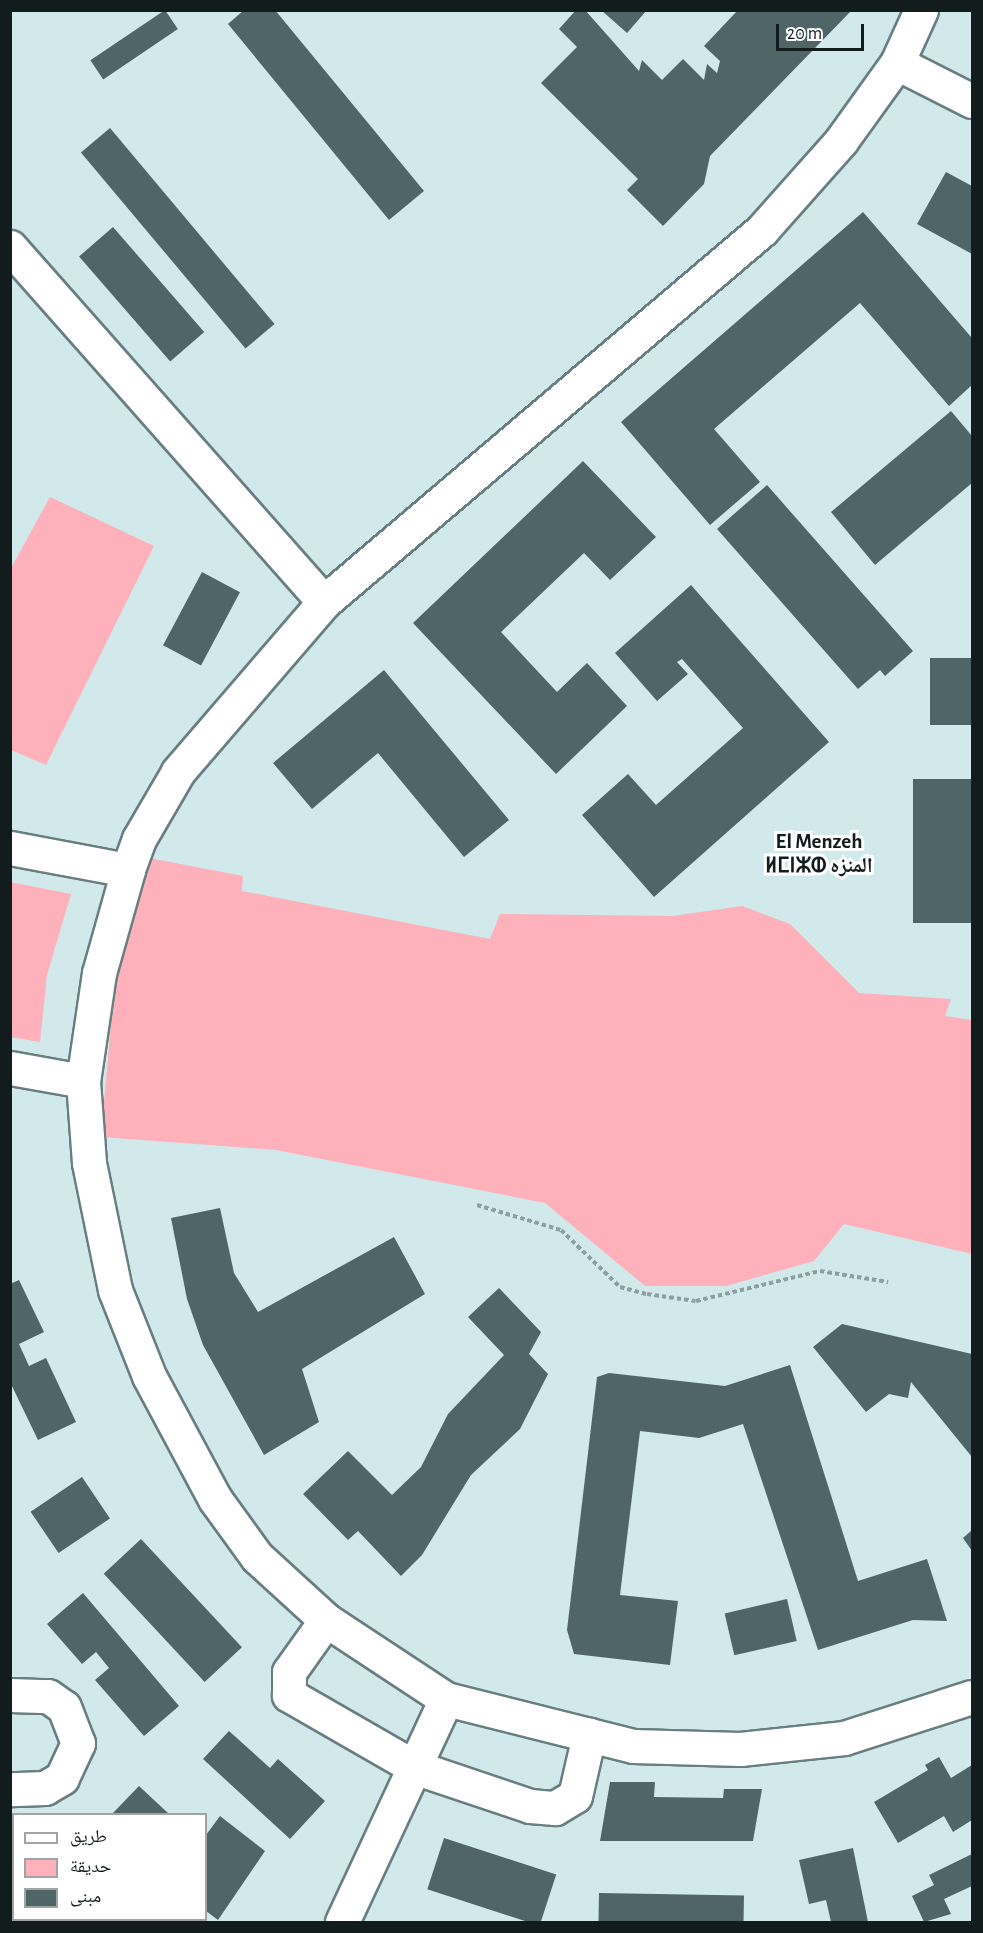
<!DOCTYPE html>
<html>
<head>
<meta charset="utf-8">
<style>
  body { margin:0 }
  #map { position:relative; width:983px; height:1933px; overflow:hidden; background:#d1e9eb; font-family:"Alegreya Sans","Noto Naskh Arabic","Noto Sans Tifinagh",sans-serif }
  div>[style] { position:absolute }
  .green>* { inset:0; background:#feb1bb }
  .building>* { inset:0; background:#506567; transform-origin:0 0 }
  .path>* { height:4px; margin-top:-2px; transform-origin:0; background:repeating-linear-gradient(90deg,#8da0a1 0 4.5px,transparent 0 7.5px) }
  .roads { filter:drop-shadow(2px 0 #697e80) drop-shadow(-2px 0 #697e80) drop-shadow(0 2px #697e80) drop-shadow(0 -2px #697e80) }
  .minor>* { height:33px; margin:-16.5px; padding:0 16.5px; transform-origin:16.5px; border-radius:16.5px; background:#fff }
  span { translate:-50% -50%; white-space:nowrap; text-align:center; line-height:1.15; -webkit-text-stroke:6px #fff; paint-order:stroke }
  .quarter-label { font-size:21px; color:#131c1c; font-weight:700 }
  .frame { position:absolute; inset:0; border:12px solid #131c1c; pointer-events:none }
  .legend { position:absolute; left:12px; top:1813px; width:195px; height:108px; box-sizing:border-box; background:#fff; border:2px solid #a1a4a4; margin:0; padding:8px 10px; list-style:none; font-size:18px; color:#131c1c }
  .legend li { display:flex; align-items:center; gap:12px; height:30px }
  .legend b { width:30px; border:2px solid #a1a4a4 }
  .scale { position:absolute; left:776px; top:24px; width:88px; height:27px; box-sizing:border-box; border:3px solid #131c1c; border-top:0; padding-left:8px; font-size:18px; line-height:21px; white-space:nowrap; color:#131c1c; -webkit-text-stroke:4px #fff; paint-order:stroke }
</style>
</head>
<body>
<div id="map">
  <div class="green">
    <div style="clip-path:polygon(50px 497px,154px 546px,46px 765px,11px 750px,10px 570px)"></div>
    <div style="clip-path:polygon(149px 858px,243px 876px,242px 891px,490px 939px,500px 914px,673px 916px,742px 906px,790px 924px,859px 993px,951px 999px,945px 1016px,972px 1020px,972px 1254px,844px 1224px,814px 1261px,726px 1286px,645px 1286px,545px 1203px,276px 1150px,101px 1137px,114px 989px)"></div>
    <div style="clip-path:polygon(10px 882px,71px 894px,47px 975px,40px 1042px,11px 1037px)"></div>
  </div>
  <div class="building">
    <div style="left:165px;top:10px;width:23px;height:90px;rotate:56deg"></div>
    <div style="clip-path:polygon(244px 10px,275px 10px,424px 191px,389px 220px,228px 24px)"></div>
    <div style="clip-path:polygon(576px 10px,585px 10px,639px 71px,642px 60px,662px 80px,683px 59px,704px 80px,707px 64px,717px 73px,720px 61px,704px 46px,738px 10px,852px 10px,710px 156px,704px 184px,663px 226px,627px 190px,638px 179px,541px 83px,577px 47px,559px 29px)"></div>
    <div style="clip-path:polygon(601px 10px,647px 10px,627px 33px)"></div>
    <div style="left:110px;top:128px;width:256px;height:38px;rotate:50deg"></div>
    <div style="clip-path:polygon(946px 172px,972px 186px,972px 254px,917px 224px)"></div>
    <div style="clip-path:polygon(863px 212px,972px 338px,972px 385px,949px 406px,860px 303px,714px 429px,760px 482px,710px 525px,621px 422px)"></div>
    <div style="left:113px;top:227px;width:139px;height:45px;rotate:49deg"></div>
    <div style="clip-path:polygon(951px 411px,972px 436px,972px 483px,875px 565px,831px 512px)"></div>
    <div style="clip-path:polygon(583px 461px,656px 537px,610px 580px,584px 553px,501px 632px,557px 692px,587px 663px,627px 706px,556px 774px,413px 623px)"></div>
    <div style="clip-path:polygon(767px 485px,913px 651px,885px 676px,880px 670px,858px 689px,717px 529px)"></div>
    <div style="left:202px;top:572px;width:43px;height:83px;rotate:28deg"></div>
    <div style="clip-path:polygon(691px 585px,829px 742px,654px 897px,582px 815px,628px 774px,656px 805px,743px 728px,682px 659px,677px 662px,688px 674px,657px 701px,615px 653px)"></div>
    <div style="left:972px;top:658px;width:67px;height:42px;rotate:90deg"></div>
    <div style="clip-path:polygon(384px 670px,509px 820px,464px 857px,378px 753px,312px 809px,273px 763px)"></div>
    <div style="left:972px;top:779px;width:144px;height:59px;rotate:90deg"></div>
    <div style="clip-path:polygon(220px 1208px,234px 1273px,258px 1312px,394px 1237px,425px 1294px,302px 1369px,319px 1422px,264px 1455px,203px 1345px,187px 1299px,171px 1218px)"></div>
    <div style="clip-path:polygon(19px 1280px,44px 1332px,19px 1344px,29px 1366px,46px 1358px,76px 1422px,38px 1440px,10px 1382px,10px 1284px)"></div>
    <div style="clip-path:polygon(499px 1288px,541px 1332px,529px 1354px,548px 1374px,520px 1429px,471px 1475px,422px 1555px,401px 1576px,358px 1531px,348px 1540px,303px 1494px,348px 1451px,392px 1495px,421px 1467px,448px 1414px,504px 1355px,468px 1317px)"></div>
    <div style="clip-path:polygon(842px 1324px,972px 1354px,972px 1457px,911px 1382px,908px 1398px,889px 1394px,866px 1412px,813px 1347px)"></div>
    <div style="clip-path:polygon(790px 1365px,858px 1581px,927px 1559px,947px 1621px,913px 1620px,818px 1650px,743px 1424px,699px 1438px,640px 1431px,620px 1595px,678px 1601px,670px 1665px,574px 1654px,567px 1630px,597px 1377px,609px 1373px,725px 1386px)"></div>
    <div style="left:82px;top:1477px;width:50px;height:62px;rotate:56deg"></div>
    <div style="clip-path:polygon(972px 1530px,972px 1551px,963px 1538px)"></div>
    <div style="left:141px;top:1539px;width:148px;height:51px;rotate:47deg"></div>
    <div style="clip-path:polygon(83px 1593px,179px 1706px,144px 1736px,95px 1680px,109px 1668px,96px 1652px,82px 1664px,47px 1624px)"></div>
    <div style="left:787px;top:1599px;width:43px;height:64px;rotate:77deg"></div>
    <div style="clip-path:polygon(229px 1731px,270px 1768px,278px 1759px,325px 1801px,290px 1839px,203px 1759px)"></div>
    <div style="clip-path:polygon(939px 1757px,951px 1778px,972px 1765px,972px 1820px,953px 1832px,944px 1816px,898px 1843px,874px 1802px,928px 1770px,925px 1765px)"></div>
    <div style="clip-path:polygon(610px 1782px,655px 1782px,654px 1797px,723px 1798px,724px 1789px,762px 1789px,753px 1841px,600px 1841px)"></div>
    <div style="clip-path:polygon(139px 1786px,169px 1814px,112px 1814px)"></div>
    <div style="clip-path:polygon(220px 1816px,265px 1851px,218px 1920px,206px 1911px,206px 1835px)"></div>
    <div style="left:444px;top:1838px;width:118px;height:54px;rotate:18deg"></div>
    <div style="clip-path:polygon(853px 1848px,868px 1922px,831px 1922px,826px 1900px,809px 1904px,799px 1860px)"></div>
    <div style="clip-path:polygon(972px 1854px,972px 1886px,944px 1899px,951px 1914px,924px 1922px,912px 1896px,934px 1885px,929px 1875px)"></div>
    <div style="left:599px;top:1893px;width:145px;height:29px;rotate:1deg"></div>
    <div style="clip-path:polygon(154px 1920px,183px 1920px,188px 1922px,152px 1922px)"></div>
  </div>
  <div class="path">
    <div style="left:477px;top:1205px;width:88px;rotate:16.6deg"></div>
    <div style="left:561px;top:1230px;width:82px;rotate:44deg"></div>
    <div style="left:620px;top:1287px;width:28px;rotate:15deg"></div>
    <div style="left:647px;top:1294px;width:49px;rotate:8.1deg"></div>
    <div style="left:696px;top:1301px;width:128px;rotate:-13.6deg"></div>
    <div style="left:820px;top:1271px;width:69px;rotate:9.2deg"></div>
  </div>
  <div class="roads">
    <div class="minor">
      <div style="left:921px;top:10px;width:58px;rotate:114.4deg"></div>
      <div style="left:897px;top:63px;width:96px;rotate:125.7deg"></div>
      <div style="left:841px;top:141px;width:119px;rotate:131.6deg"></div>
      <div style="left:762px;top:230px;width:575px;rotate:139.66deg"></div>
      <div style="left:324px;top:602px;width:224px;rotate:130.7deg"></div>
      <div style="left:178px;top:772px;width:78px;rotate:120.2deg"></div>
      <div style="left:139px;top:839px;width:33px;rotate:110deg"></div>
      <div style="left:128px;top:870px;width:107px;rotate:105.7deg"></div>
      <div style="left:99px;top:973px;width:109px;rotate:98.4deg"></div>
      <div style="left:83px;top:1081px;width:82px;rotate:85.8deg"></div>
      <div style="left:89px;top:1163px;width:130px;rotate:78.4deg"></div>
      <div style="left:115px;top:1290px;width:92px;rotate:68.4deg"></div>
      <div style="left:149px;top:1376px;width:140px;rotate:61.8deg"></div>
      <div style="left:215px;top:1499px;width:72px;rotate:54.1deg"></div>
      <div style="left:257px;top:1557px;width:93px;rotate:42.4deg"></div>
      <div style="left:326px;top:1620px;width:144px;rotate:33.4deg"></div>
      <div style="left:446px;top:1699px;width:193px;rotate:14.1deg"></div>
      <div style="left:633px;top:1746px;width:107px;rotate:1.6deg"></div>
      <div style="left:740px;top:1749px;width:105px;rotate:-6deg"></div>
      <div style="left:844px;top:1738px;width:134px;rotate:-17.8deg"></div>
      <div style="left:897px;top:63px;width:84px;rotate:26.9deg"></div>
      <div style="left:10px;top:247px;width:474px;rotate:48.5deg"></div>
      <div style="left:10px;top:848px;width:120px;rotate:10.6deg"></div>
      <div style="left:10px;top:1068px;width:74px;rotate:10.1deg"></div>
      <div style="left:326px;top:1620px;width:64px;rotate:125.4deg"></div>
      <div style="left:289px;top:1672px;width:23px;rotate:90deg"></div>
      <div style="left:289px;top:1695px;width:144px;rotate:29.9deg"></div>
      <div style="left:414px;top:1767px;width:122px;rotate:18.6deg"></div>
      <div style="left:530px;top:1806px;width:25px;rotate:5deg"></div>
      <div style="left:555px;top:1808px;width:23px;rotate:-31deg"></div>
      <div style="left:575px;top:1796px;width:63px;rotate:-77.1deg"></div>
      <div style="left:10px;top:1695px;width:38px;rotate:2deg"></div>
      <div style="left:48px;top:1696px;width:19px;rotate:35deg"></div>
      <div style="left:64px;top:1707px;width:39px;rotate:69deg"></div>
      <div style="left:78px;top:1743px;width:38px;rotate:115deg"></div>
      <div style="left:62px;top:1778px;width:20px;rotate:150deg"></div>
      <div style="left:45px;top:1788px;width:35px;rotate:178deg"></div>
      <div style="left:342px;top:1922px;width:246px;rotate:-65deg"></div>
    </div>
  </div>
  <div class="quarter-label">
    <span style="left:819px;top:854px">El Menzeh<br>ⵍⵎⵏⵣⵀ المنزه</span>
  </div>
  <div class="frame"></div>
  <ul class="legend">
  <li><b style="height:8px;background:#fff"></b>طريق</li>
  <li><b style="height:16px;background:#feb1bb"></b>حديقة</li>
  <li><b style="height:16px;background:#506567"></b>مبنى</li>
  </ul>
  <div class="scale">20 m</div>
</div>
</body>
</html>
